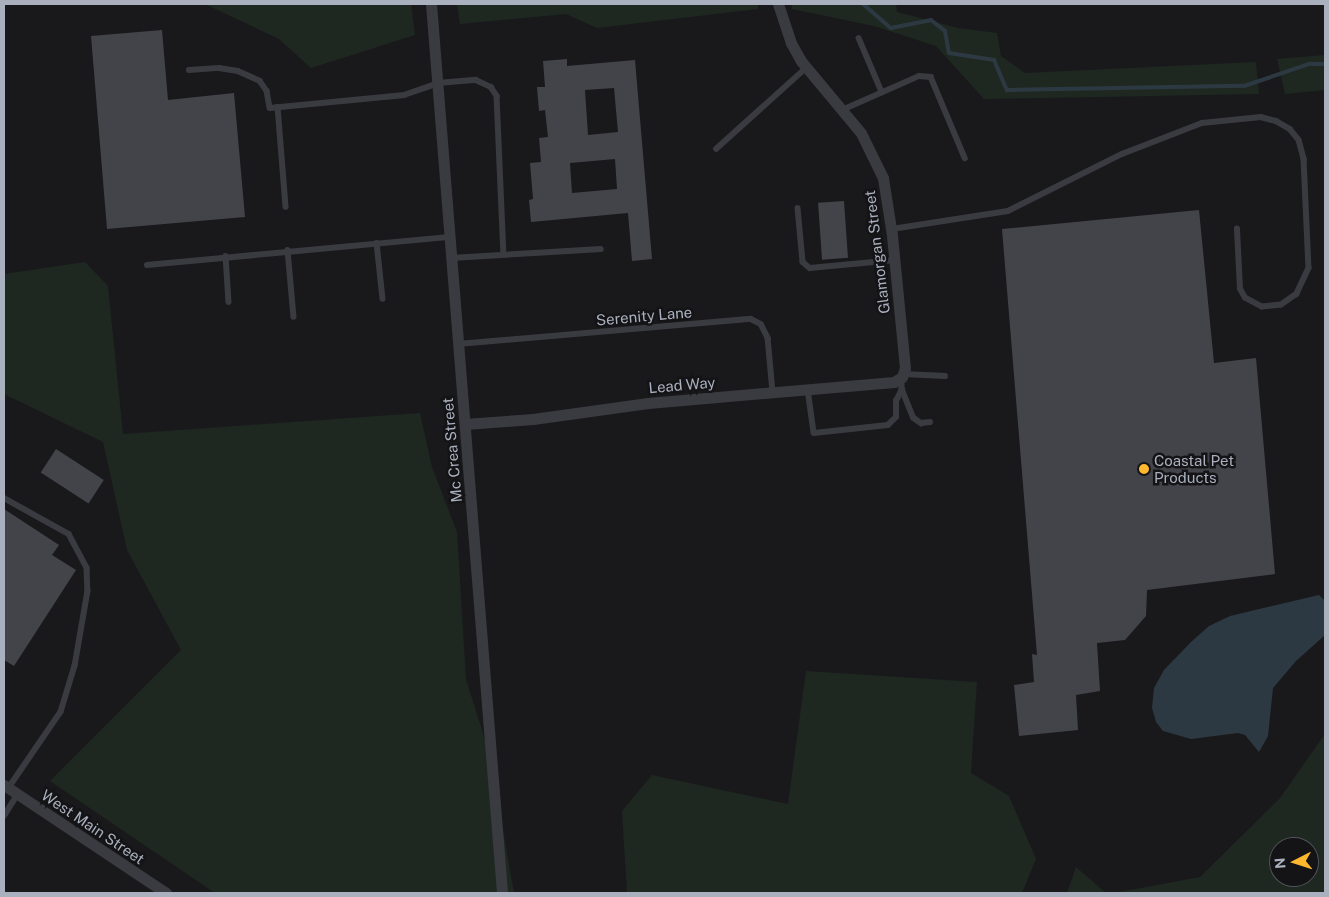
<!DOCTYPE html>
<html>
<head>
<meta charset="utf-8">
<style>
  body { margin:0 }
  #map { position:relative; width:1329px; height:897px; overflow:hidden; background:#19191c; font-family:"Public Sans",sans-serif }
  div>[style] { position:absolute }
  .green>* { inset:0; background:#1e2820 }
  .water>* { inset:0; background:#2d3942 }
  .stream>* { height:4px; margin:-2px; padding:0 2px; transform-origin:2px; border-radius:2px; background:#2d3942 }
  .building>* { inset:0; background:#434449; transform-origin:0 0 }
  .lane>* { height:5.5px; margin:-2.75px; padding:0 2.75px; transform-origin:2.75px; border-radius:2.75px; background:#3a3b41 }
  .street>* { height:11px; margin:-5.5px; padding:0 5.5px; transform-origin:5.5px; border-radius:5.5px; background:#3a3b41 }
  .dots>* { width:14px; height:14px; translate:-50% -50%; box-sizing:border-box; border:2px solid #141417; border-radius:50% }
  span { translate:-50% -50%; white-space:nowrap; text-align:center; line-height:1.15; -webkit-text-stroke:5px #141417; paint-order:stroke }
  .street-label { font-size:15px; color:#aab0bd }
  .poi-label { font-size:15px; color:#aab0bd }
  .left { translate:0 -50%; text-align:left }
  .frame { position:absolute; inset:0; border:5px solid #aab0bd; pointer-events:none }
  .north { position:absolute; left:1269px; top:837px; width:50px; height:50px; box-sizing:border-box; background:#141417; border:1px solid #505259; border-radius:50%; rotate:265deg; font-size:14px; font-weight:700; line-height:20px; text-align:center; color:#aab0bd }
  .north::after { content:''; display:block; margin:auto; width:18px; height:22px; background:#ffb82e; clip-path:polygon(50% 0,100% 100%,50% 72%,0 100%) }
</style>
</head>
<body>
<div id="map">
  <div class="green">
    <div style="clip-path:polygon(205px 4px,411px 4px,415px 35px,311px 68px,279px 39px)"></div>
    <div style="clip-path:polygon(457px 4px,758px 4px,758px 9px,597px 28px,566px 14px,460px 24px)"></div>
    <div style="clip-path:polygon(792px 4px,896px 4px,897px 12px,958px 28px,997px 33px,1001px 56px,1025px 73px,1256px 62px,1259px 94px,984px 99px,936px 46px,874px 26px,792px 9px)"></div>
    <div style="clip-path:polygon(1325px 55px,1325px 90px,1285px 94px,1277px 59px)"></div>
    <div style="clip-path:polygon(85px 262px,108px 286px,123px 434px,420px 413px,432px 467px,457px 532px,466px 679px,490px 756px,514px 893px,215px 893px,50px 781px,181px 650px,127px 550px,103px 442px,4px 394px,4px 274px)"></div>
    <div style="clip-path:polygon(806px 671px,977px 682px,971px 773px,1009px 796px,1036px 859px,1022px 893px,627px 893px,622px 811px,652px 775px,788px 804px)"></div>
    <div style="clip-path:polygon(evenodd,1325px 734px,1325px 893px,1114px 893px,1200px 877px,1280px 798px,1325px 734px,1279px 847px,1309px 847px,1309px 877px,1279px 877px,1279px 847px)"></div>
    <div style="clip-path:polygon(1076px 867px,1106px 893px,1067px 893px)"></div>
  </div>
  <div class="water">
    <div style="clip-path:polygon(1319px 595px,1325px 601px,1325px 635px,1296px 661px,1273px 688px,1268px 736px,1259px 752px,1245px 735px,1238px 733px,1191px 739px,1163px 731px,1156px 722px,1152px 708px,1154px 688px,1164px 670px,1191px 642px,1209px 626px,1230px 616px)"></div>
  </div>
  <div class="stream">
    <div style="left:863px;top:4px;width:37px;rotate:41deg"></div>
    <div style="left:891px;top:28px;width:41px;rotate:-11.3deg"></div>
    <div style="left:931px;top:20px;width:18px;rotate:38deg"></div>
    <div style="left:945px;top:31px;width:22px;rotate:80deg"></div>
    <div style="left:949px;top:53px;width:46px;rotate:8.8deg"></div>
    <div style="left:994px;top:60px;width:33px;rotate:67deg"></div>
    <div style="left:1007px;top:90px;width:237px;rotate:-1deg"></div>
    <div style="left:1244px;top:86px;width:69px;rotate:-18.7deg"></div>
    <div style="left:1309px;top:64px;width:16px"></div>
  </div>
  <div class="building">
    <div style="clip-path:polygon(162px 30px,168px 100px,234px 93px,245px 217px,107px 229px,91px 36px)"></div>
    <div style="clip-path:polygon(evenodd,567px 59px,567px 66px,635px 60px,652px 259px,632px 261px,628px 213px,531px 222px,529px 200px,533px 199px,530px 163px,541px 162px,539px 138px,548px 137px,545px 110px,539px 111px,537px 87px,545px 87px,543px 61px,567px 59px,614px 88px,618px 132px,588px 135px,585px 90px,614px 88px,567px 59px,615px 159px,617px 189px,572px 193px,570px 163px,615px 159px)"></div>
    <div style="left:844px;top:201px;width:57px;height:26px;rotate:86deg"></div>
    <div style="clip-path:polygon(1199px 210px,1214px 363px,1256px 358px,1275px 574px,1147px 590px,1146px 616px,1125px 640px,1097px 643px,1100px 691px,1076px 695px,1078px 730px,1019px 736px,1014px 685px,1034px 682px,1032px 654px,1037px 655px,1002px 229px)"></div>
    <div style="left:56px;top:449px;width:57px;height:28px;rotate:33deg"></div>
    <div style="clip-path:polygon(4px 509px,59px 545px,52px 555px,76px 570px,14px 666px,4px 660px)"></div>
  </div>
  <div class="lane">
    <div style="left:859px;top:38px;width:59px;rotate:66.9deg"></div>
    <div style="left:189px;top:70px;width:30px;rotate:-4deg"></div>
    <div style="left:219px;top:68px;width:19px;rotate:9deg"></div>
    <div style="left:238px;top:71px;width:24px;rotate:24deg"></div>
    <div style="left:260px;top:81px;width:12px;rotate:55deg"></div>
    <div style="left:267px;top:91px;width:17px;rotate:80deg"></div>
    <div style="left:270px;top:108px;width:135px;rotate:-5.5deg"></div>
    <div style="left:404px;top:95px;width:36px;rotate:-19deg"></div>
    <div style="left:438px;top:83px;width:38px;rotate:-5deg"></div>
    <div style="left:476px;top:80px;width:17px;rotate:25deg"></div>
    <div style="left:491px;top:87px;width:11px;rotate:56deg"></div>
    <div style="left:497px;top:96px;width:159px;rotate:87.5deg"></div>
    <div style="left:278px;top:107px;width:100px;rotate:85.4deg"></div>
    <div style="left:842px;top:110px;width:84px;rotate:-23.8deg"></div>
    <div style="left:919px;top:76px;width:12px;rotate:5deg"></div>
    <div style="left:931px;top:77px;width:88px;rotate:67.2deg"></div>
    <div style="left:716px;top:149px;width:121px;rotate:-42deg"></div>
    <div style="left:798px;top:208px;width:54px;rotate:84.7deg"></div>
    <div style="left:803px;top:262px;width:9px;rotate:41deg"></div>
    <div style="left:810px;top:268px;width:85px;rotate:-5.4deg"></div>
    <div style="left:892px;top:229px;width:117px;rotate:-8.8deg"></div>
    <div style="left:1008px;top:211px;width:127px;rotate:-26.6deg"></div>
    <div style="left:1122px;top:154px;width:86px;rotate:-21.2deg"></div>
    <div style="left:1202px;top:123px;width:59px;rotate:-5.8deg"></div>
    <div style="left:1261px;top:117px;width:16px;rotate:15deg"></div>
    <div style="left:1276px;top:121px;width:16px;rotate:30deg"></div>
    <div style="left:1290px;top:129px;width:14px;rotate:51deg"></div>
    <div style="left:1299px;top:140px;width:20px;rotate:75deg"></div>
    <div style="left:1304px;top:159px;width:109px;rotate:87.4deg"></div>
    <div style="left:1309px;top:268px;width:29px;rotate:115deg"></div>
    <div style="left:1297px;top:294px;width:19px;rotate:145deg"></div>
    <div style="left:1281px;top:305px;width:19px;rotate:174deg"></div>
    <div style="left:1262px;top:307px;width:19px;rotate:-152deg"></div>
    <div style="left:1245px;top:298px;width:10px;rotate:-119deg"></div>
    <div style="left:1240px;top:289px;width:60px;rotate:-92.9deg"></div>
    <div style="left:377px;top:243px;width:56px;rotate:83.9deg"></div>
    <div style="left:288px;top:250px;width:67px;rotate:84.9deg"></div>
    <div style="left:226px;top:256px;width:46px;rotate:86.3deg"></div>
    <div style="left:451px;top:258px;width:150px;rotate:-3.4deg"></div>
    <div style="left:147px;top:265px;width:304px;rotate:-5.3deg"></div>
    <div style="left:458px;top:344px;width:294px;rotate:-4.9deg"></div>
    <div style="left:751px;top:319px;width:11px;rotate:27deg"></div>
    <div style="left:761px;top:324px;width:16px;rotate:63deg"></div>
    <div style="left:768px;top:338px;width:54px;rotate:84.7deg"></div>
    <div style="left:903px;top:374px;width:42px;rotate:2.7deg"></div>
    <div style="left:902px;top:377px;width:12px;rotate:90deg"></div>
    <div style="left:902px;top:389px;width:31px;rotate:68deg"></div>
    <div style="left:914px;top:418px;width:9px;rotate:36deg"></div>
    <div style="left:921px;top:423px;width:9px;rotate:-6deg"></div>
    <div style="left:808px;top:389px;width:44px;rotate:82.2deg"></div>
    <div style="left:814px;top:433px;width:74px;rotate:-6.2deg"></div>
    <div style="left:888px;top:425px;width:11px;rotate:-45deg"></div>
    <div style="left:896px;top:417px;width:16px;rotate:-90deg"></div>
    <div style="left:896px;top:401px;width:13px;rotate:-63deg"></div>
    <div style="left:4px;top:498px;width:74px;rotate:29deg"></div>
    <div style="left:69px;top:534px;width:38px;rotate:62deg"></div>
    <div style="left:87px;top:568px;width:23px;rotate:88deg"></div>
    <div style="left:88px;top:591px;width:76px;rotate:99.8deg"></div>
    <div style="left:75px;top:666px;width:48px;rotate:106.9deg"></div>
    <div style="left:61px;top:712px;width:92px;rotate:124.4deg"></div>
    <div style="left:4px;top:816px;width:26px;rotate:-58deg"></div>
  </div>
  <div class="street">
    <div style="left:431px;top:4px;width:892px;rotate:85.43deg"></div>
    <div style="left:465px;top:424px;width:68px;rotate:-4.2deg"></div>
    <div style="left:533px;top:419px;width:116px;rotate:-7.9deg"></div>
    <div style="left:648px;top:403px;width:247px;rotate:-4.9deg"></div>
    <div style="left:894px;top:382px;width:9px;rotate:-32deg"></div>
    <div style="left:902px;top:377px;width:9px;rotate:-72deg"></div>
    <div style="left:905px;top:368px;width:134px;rotate:-95.6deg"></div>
    <div style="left:892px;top:235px;width:58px;rotate:-99deg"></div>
    <div style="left:883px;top:178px;width:50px;rotate:-116.1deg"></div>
    <div style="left:861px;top:133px;width:94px;rotate:-129.8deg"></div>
    <div style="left:801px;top:61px;width:21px;rotate:-119deg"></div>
    <div style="left:791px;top:43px;width:41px;rotate:-108.4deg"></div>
    <div style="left:4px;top:785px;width:195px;rotate:33.7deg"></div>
  </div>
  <div class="dots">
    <div style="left:1144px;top:469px;background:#ffb82e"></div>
  </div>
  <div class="street-label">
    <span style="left:877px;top:252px;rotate:-97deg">Glamorgan Street</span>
    <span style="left:644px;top:316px;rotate:-5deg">Serenity Lane</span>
    <span style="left:682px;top:385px;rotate:-5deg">Lead Way</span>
    <span style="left:452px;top:450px;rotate:-95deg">Mc Crea Street</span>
    <span style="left:93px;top:827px;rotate:34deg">West Main Street</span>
  </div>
  <div class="poi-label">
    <span class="left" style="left:1154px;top:469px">Coastal Pet<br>Products</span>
  </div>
  <div class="frame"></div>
  <div class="north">N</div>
</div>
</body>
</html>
